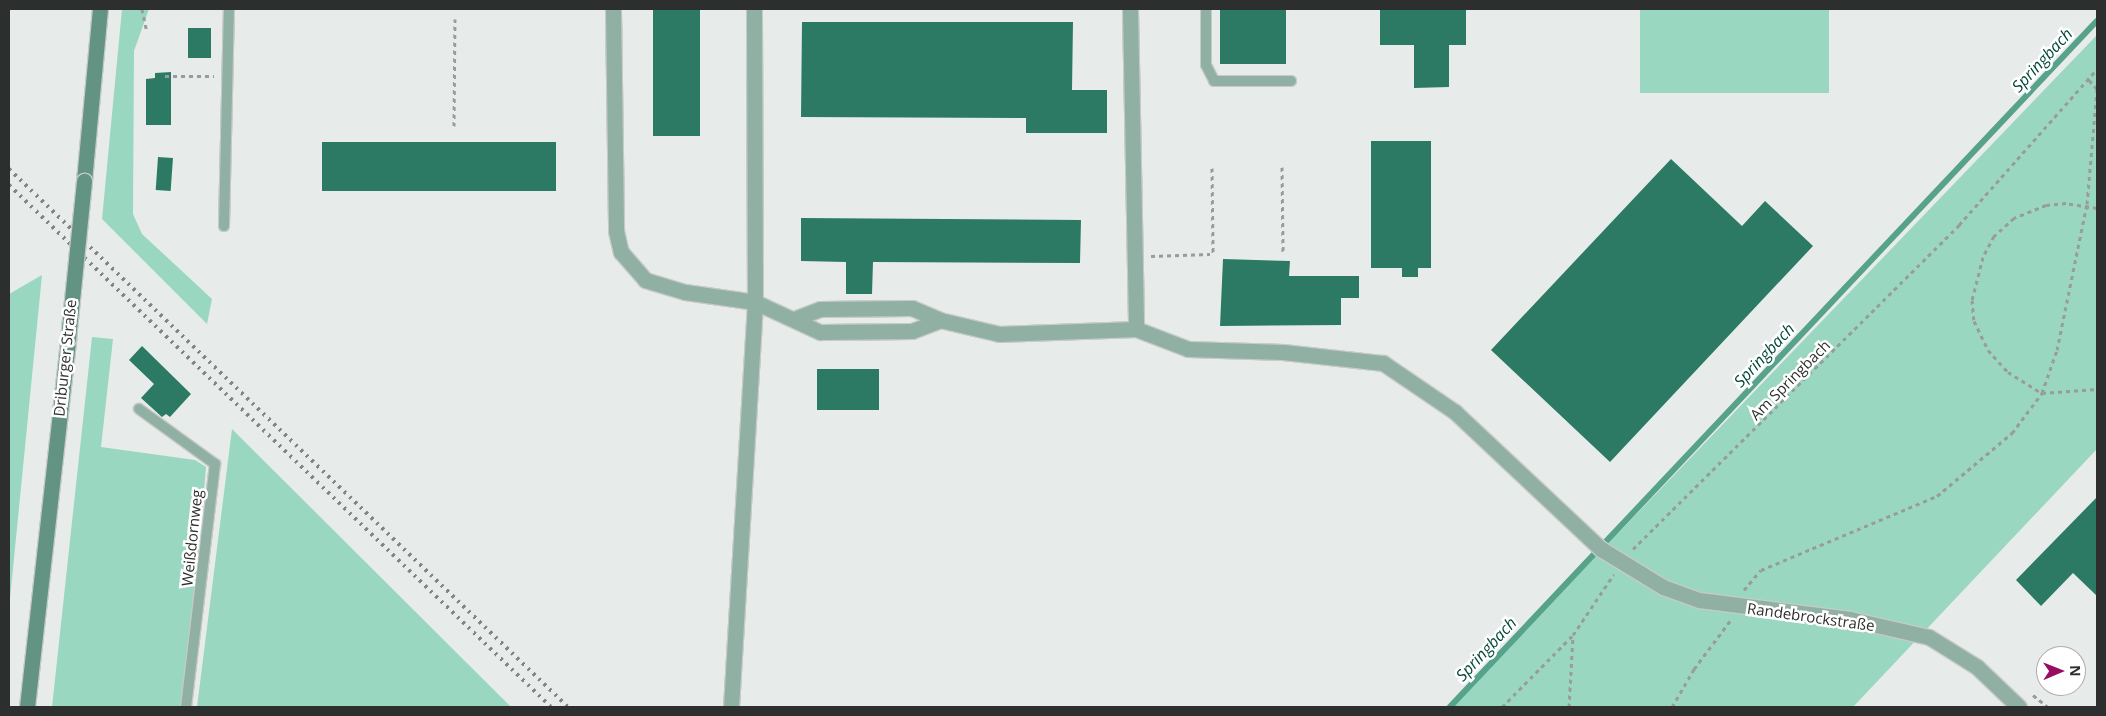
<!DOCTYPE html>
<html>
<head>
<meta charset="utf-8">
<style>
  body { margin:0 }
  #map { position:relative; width:2106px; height:716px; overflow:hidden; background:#e7ecea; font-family:"Open Sans",sans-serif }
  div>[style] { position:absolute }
  .green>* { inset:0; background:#9ad7c1; transform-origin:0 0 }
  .stream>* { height:5.5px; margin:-2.75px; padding:0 2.75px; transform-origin:2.75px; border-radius:2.75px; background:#57a28a }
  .building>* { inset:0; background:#2c7a63; transform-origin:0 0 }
  .path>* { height:3px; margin-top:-1.5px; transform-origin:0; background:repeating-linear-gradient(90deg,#989c9a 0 4px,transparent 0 8px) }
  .roads { filter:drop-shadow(1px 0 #c6cac8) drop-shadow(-1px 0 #c6cac8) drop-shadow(0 1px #c6cac8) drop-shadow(0 -1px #c6cac8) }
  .lane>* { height:10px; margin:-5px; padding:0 5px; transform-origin:5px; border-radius:5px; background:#91b0a4 }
  .street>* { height:15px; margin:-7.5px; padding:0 7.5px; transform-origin:7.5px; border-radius:7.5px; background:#91b0a4 }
  .secondary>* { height:15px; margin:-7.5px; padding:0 7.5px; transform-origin:7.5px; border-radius:7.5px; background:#639382 }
  .rail>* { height:4px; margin-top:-2px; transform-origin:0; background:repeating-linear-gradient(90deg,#828584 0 2.5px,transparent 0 7.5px) }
  .bridges { filter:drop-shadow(1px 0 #c6cac8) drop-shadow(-1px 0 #c6cac8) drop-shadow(0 1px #c6cac8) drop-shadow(0 -1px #c6cac8) }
  .secondary-bridge>* { height:15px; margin:-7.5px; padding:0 7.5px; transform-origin:7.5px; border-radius:7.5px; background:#639382 }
  span { translate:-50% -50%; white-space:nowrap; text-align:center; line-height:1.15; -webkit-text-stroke:5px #fff; paint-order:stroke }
  .street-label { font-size:15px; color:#2d2f2e }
  .water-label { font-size:16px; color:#014736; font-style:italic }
  .frame { position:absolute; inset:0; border:10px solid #2d2f2e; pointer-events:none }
  .north { position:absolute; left:2036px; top:646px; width:50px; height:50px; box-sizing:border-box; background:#fff; border:1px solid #abacab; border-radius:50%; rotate:89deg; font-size:14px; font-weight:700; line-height:20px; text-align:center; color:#2d2f2e }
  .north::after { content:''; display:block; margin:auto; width:18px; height:22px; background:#970d63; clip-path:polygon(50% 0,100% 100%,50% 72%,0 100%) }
</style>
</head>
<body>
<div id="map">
  <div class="green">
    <div style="clip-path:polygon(122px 9px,149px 9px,134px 51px,133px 214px,142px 234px,212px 299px,207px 324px,102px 219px)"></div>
    <div style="left:1640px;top:9px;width:189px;height:84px"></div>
    <div style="clip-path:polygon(2097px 35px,2097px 449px,1853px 707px,1451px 707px)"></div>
    <div style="clip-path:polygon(42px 275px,9px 609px,9px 294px)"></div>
    <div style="clip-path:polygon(92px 337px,113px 339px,101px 447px,195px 460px,206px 467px,193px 624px,180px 707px,52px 707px)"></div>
    <div style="clip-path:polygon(232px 429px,511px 707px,197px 707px)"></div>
  </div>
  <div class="stream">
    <div style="left:1450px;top:707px;width:943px;rotate:-46.68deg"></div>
  </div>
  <div class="building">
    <div style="left:653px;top:9px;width:47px;height:127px"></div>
    <div style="left:1220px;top:9px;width:66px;height:55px"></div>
    <div style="clip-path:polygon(1380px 9px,1466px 9px,1466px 45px,1449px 45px,1449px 87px,1414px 88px,1414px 45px,1380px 45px)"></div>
    <div style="clip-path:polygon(802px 22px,1073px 22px,1072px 90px,1107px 90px,1107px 133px,1026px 133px,1026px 118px,801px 117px)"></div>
    <div style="left:188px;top:28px;width:23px;height:30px"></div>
    <div style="clip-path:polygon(171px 72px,171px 125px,146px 125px,146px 79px,155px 78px,155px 73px)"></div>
    <div style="clip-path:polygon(1371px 141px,1431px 141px,1431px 268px,1418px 268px,1418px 277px,1402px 277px,1402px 268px,1371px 268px)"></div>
    <div style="left:322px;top:142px;width:234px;height:49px"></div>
    <div style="left:158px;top:157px;width:15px;height:33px;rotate:4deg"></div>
    <div style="clip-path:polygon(1671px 159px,1742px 226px,1765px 201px,1813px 246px,1610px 462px,1491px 350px)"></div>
    <div style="clip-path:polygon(801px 218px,1081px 220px,1080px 263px,873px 262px,872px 294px,846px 294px,846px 262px,801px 261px)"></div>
    <div style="clip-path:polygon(1223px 259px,1290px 261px,1289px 276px,1359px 276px,1359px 298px,1341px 298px,1341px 325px,1220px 326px)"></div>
    <div style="clip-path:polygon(142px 346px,191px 394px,170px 417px,166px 414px,162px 417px,141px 398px,154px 384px,129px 360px)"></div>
    <div style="left:817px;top:369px;width:62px;height:41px"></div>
    <div style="clip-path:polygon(2097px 497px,2097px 596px,2073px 573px,2041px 606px,2016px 580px)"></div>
  </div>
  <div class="path">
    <div style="left:142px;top:9px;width:24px;rotate:78deg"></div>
    <div style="left:165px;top:76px;width:49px"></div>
    <div style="left:454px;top:126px;width:107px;rotate:-89.5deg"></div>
    <div style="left:1282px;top:167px;width:87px;rotate:89.3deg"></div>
    <div style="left:1212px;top:168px;width:86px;rotate:89.3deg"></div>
    <div style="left:2097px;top:208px;width:31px;rotate:-171deg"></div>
    <div style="left:2066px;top:203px;width:20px;rotate:174deg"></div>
    <div style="left:2046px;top:205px;width:35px;rotate:158deg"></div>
    <div style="left:2014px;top:218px;width:27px;rotate:138deg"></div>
    <div style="left:1994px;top:236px;width:24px;rotate:118deg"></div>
    <div style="left:1983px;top:257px;width:44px;rotate:104.3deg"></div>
    <div style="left:1972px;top:300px;width:21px;rotate:85deg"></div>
    <div style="left:1974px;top:321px;width:32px;rotate:64deg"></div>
    <div style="left:1988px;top:350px;width:30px;rotate:48deg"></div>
    <div style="left:2008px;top:372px;width:40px;rotate:32deg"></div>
    <div style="left:2042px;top:393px;width:55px;rotate:-4.2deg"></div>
    <div style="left:1151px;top:256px;width:59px;rotate:-1.9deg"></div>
    <div style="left:1633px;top:549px;width:460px;rotate:-44.8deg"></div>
    <div style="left:1959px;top:225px;width:208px;rotate:-48.5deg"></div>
    <div style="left:1744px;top:590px;width:26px;rotate:-50deg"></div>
    <div style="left:1761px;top:570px;width:191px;rotate:-22.8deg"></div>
    <div style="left:1937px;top:496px;width:98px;rotate:-40deg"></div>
    <div style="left:2012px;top:433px;width:50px;rotate:-53.1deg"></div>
    <div style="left:2042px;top:393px;width:46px;rotate:-70.8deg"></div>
    <div style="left:2057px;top:350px;width:149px;rotate:-78.4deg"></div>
    <div style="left:2087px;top:204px;width:115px;rotate:-85deg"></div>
    <div style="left:2097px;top:89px;width:13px;rotate:-132deg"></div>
    <div style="left:2033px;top:695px;width:19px;rotate:39deg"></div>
    <div style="left:1502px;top:707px;width:101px;rotate:-45.4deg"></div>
    <div style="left:1573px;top:635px;width:73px;rotate:-56.1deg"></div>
    <div style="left:1569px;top:707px;width:71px;rotate:-86.8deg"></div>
    <div style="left:1672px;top:707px;width:44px;rotate:-59.9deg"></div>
    <div style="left:1694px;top:669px;width:60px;rotate:-53.1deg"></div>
  </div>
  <div class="roads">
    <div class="lane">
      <div style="left:1206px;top:9px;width:56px;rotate:90deg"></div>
      <div style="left:1206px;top:65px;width:18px;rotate:63deg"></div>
      <div style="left:1214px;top:81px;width:77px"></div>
      <div style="left:224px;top:226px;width:217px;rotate:-88.7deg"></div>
      <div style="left:139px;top:409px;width:94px;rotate:35.9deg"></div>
      <div style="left:215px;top:464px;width:245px;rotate:96.8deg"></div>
    </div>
    <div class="street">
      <div style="left:613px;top:9px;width:222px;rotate:89.2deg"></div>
      <div style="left:616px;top:231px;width:22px;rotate:77deg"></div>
      <div style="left:621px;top:252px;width:37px;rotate:49deg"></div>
      <div style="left:645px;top:280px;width:42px;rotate:16.7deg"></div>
      <div style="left:685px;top:292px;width:71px;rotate:8.1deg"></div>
      <div style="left:755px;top:302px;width:72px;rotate:24.8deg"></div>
      <div style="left:820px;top:332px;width:92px;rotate:-0.6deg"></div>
      <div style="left:912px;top:331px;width:30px;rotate:-21deg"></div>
      <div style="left:940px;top:320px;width:61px;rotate:13.3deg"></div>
      <div style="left:999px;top:334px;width:137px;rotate:-2.1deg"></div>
      <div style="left:1130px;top:9px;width:320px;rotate:88.9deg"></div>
      <div style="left:1136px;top:329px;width:56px;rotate:21deg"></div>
      <div style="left:1188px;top:349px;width:95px;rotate:1.8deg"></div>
      <div style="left:1283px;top:352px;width:101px;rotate:6.3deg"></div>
      <div style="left:1383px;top:363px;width:87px;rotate:34.2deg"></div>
      <div style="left:1455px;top:412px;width:200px;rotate:43.2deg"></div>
      <div style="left:1601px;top:549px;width:73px;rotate:31.5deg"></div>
      <div style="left:1663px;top:587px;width:38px;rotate:20deg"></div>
      <div style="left:1699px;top:600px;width:152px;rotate:7.2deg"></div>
      <div style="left:1850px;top:619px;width:81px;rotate:12.8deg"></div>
      <div style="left:1929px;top:637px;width:57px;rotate:32deg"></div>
      <div style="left:1977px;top:667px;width:58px;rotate:43.6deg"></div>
      <div style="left:794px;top:319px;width:28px;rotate:-21deg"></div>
      <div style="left:820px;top:309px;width:92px;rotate:-0.6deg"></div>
      <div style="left:912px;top:308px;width:30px;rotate:23deg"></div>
      <div style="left:731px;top:707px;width:406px;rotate:-86.6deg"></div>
      <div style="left:755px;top:302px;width:293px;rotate:-90.2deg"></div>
    </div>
    <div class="secondary">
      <div style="left:84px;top:181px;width:173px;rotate:-84.7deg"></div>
      <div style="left:27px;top:707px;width:370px;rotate:-83.6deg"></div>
    </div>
  </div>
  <div class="rail">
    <div style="left:9px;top:169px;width:776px;rotate:43.9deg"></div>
    <div style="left:9px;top:185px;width:752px;rotate:43.92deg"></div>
  </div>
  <div class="bridges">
    <div class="secondary-bridge">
      <div style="left:68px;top:339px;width:159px;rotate:-84.2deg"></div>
    </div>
  </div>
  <div class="street-label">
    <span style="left:65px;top:358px;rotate:-84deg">Driburger Straße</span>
    <span style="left:1790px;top:380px;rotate:-45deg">Am Springbach</span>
    <span style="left:192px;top:538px;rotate:-84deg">Weißdornweg</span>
    <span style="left:1811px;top:617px;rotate:8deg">Randebrockstraße</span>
  </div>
  <div class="water-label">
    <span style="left:2042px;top:60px;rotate:-47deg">Springbach</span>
    <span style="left:1764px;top:355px;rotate:-47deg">Springbach</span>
    <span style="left:1486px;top:649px;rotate:-47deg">Springbach</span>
  </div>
  <div class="frame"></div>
  <div class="north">N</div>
</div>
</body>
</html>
